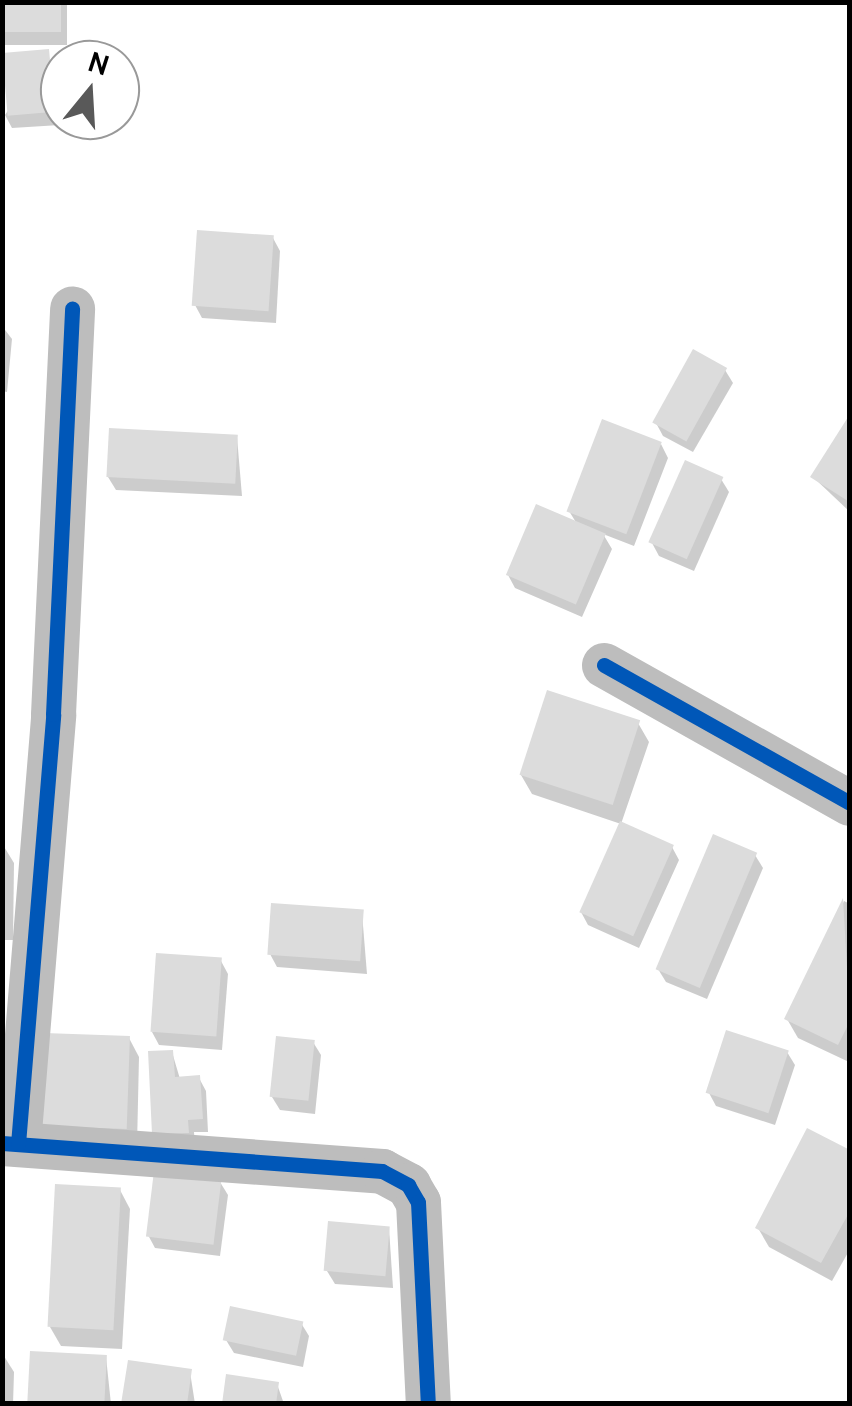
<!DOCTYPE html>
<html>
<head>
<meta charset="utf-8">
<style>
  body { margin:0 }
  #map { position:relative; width:852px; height:1406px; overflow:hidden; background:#fff; font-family:Cabin,sans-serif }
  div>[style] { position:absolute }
  .shadow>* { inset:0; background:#0003; transform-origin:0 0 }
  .building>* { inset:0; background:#dcdcdc; transform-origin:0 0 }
  .minor>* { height:45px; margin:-22.5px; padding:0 22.5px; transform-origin:22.5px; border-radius:22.5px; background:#bdbdbd }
  .cycleway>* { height:15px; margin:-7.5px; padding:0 7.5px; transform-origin:7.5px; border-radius:7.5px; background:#0057b8 }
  span { translate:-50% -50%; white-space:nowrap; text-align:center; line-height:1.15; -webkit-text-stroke:8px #fff; paint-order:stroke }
  .frame { position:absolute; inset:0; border:5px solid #000; pointer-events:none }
  .north { position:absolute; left:40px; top:40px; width:100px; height:100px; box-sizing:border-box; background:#fff; border:2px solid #999; border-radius:50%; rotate:18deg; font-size:28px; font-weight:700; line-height:40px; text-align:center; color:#000 }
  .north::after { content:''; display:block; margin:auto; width:35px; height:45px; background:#595959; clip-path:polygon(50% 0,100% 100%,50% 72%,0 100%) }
</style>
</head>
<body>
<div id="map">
  <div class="shadow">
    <div style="left:2px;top:2px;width:65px;height:43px"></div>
    <div style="clip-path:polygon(48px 51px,60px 125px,12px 128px,5px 115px)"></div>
    <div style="clip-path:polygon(273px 238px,280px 251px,276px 323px,202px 318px,195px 305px)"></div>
    <div style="clip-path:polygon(2px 326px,12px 339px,7px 392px,2px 391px)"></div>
    <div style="clip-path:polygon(725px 370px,733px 383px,693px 452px,663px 436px,656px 423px)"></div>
    <div style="clip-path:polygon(850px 418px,850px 512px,813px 477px)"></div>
    <div style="clip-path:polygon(237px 437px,242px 496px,116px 490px,108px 477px)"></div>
    <div style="clip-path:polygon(661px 444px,668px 458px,634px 546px,603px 534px,612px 549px,582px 617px,515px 588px,508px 575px,577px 524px,569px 511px)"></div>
    <div style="clip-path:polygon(721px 479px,729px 492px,694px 571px,659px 556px,652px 543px)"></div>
    <div style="clip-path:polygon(638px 723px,649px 742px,621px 824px,672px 847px,679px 860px,639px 948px,588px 925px,581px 912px,621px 824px,532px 794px,521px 775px)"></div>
    <div style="clip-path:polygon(3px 845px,14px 863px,13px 940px,2px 940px)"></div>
    <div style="clip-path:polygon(755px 855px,763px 868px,707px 999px,666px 982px,658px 969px)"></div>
    <div style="clip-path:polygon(844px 901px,850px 904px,849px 1062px,798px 1038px,787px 1019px)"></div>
    <div style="clip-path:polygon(362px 913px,367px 974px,277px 967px,270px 954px)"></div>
    <div style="clip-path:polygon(221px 961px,228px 974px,222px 1050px,159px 1045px,152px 1032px)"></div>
    <div style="clip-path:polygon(129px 1038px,139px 1057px,137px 1146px,54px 1144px)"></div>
    <div style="clip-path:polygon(313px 1042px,321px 1055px,315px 1114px,280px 1110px,272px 1097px)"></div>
    <div style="clip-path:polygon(172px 1052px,180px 1079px,199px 1078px,206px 1091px,208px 1132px,194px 1132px,195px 1145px,162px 1147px)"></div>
    <div style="clip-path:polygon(787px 1052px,795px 1065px,775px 1125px,716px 1106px,709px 1093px)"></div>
    <div style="clip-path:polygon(850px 1153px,850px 1249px,832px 1281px,769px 1247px,758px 1228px)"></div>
    <div style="clip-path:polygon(220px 1182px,228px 1195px,220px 1256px,155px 1248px,148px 1235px)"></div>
    <div style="clip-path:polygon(120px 1190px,130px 1209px,122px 1349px,61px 1346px,50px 1327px)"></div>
    <div style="clip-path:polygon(389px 1228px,393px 1288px,335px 1284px,327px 1271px)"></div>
    <div style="clip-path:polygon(301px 1323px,309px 1336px,303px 1367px,234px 1353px,226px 1340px)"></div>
    <div style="clip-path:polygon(2px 1353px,14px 1372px,13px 1404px,2px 1404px)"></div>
    <div style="clip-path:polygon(106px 1357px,111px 1404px,31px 1404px,30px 1402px)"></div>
    <div style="clip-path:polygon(190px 1372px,195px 1404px,124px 1404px)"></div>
    <div style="clip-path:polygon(277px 1384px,284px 1404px,225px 1404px)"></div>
  </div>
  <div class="building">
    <div style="left:2px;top:2px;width:59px;height:30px"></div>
    <div style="left:49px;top:49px;width:63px;height:47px;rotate:85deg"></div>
    <div style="left:197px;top:230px;width:77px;height:76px;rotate:4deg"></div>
    <div style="left:693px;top:349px;width:39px;height:84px;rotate:29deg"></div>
    <div style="clip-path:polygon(850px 414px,850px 498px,848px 501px,810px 477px)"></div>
    <div style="left:602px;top:419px;width:64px;height:99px;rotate:21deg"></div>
    <div style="left:109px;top:428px;width:129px;height:49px;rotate:3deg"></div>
    <div style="left:685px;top:460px;width:42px;height:90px;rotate:24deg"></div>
    <div style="left:536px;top:504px;width:76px;height:77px;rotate:23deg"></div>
    <div style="left:547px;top:690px;width:98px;height:89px;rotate:18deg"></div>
    <div style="left:620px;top:821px;width:59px;height:100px;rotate:24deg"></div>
    <div style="left:713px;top:834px;width:48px;height:147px;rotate:23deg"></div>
    <div style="clip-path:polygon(843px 898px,850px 1021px,838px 1045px,784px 1019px)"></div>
    <div style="left:271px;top:903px;width:93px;height:52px;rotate:4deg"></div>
    <div style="left:156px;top:953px;width:66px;height:79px;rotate:4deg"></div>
    <div style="left:726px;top:1030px;width:66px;height:66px;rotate:18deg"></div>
    <div style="left:44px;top:1033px;width:86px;height:93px;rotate:2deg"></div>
    <div style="left:276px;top:1036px;width:39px;height:61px;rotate:6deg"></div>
    <div style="clip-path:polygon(173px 1050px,175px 1077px,200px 1075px,203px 1119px,188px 1120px,189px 1133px,152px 1134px,148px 1051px)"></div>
    <div style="clip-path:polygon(807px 1128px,850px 1150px,850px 1211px,821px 1263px,755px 1228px)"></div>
    <div style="left:154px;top:1171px;width:68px;height:66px;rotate:7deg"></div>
    <div style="left:55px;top:1184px;width:66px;height:143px;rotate:3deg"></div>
    <div style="left:328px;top:1221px;width:62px;height:50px;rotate:5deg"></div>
    <div style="left:230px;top:1306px;width:75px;height:35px;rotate:12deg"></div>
    <div style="left:30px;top:1351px;width:77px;height:51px;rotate:3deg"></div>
    <div style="clip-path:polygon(128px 1360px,192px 1369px,187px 1404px,121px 1404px)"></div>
    <div style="clip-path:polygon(226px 1374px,279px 1382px,276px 1404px,222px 1404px)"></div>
  </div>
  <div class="minor">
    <div style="left:604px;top:665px;width:282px;rotate:29.3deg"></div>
    <div style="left:2px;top:1143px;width:381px;rotate:4.2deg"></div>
    <div style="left:382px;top:1171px;width:30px;rotate:28deg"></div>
    <div style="left:408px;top:1185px;width:20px;rotate:60deg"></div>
    <div style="left:418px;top:1202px;width:202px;rotate:87.2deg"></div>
    <div style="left:18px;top:1144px;width:431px;rotate:-85.3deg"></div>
    <div style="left:53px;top:714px;width:406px;rotate:-87.3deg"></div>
  </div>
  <div class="cycleway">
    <div style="left:604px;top:665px;width:282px;rotate:29.3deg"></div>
    <div style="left:2px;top:1143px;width:381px;rotate:4.2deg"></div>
    <div style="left:382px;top:1171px;width:30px;rotate:28deg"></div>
    <div style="left:408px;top:1185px;width:20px;rotate:60deg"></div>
    <div style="left:418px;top:1202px;width:202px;rotate:87.2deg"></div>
    <div style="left:18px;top:1144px;width:431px;rotate:-85.3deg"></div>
    <div style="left:53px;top:714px;width:406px;rotate:-87.3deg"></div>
  </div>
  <div class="frame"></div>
  <div class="north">N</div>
</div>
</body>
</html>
